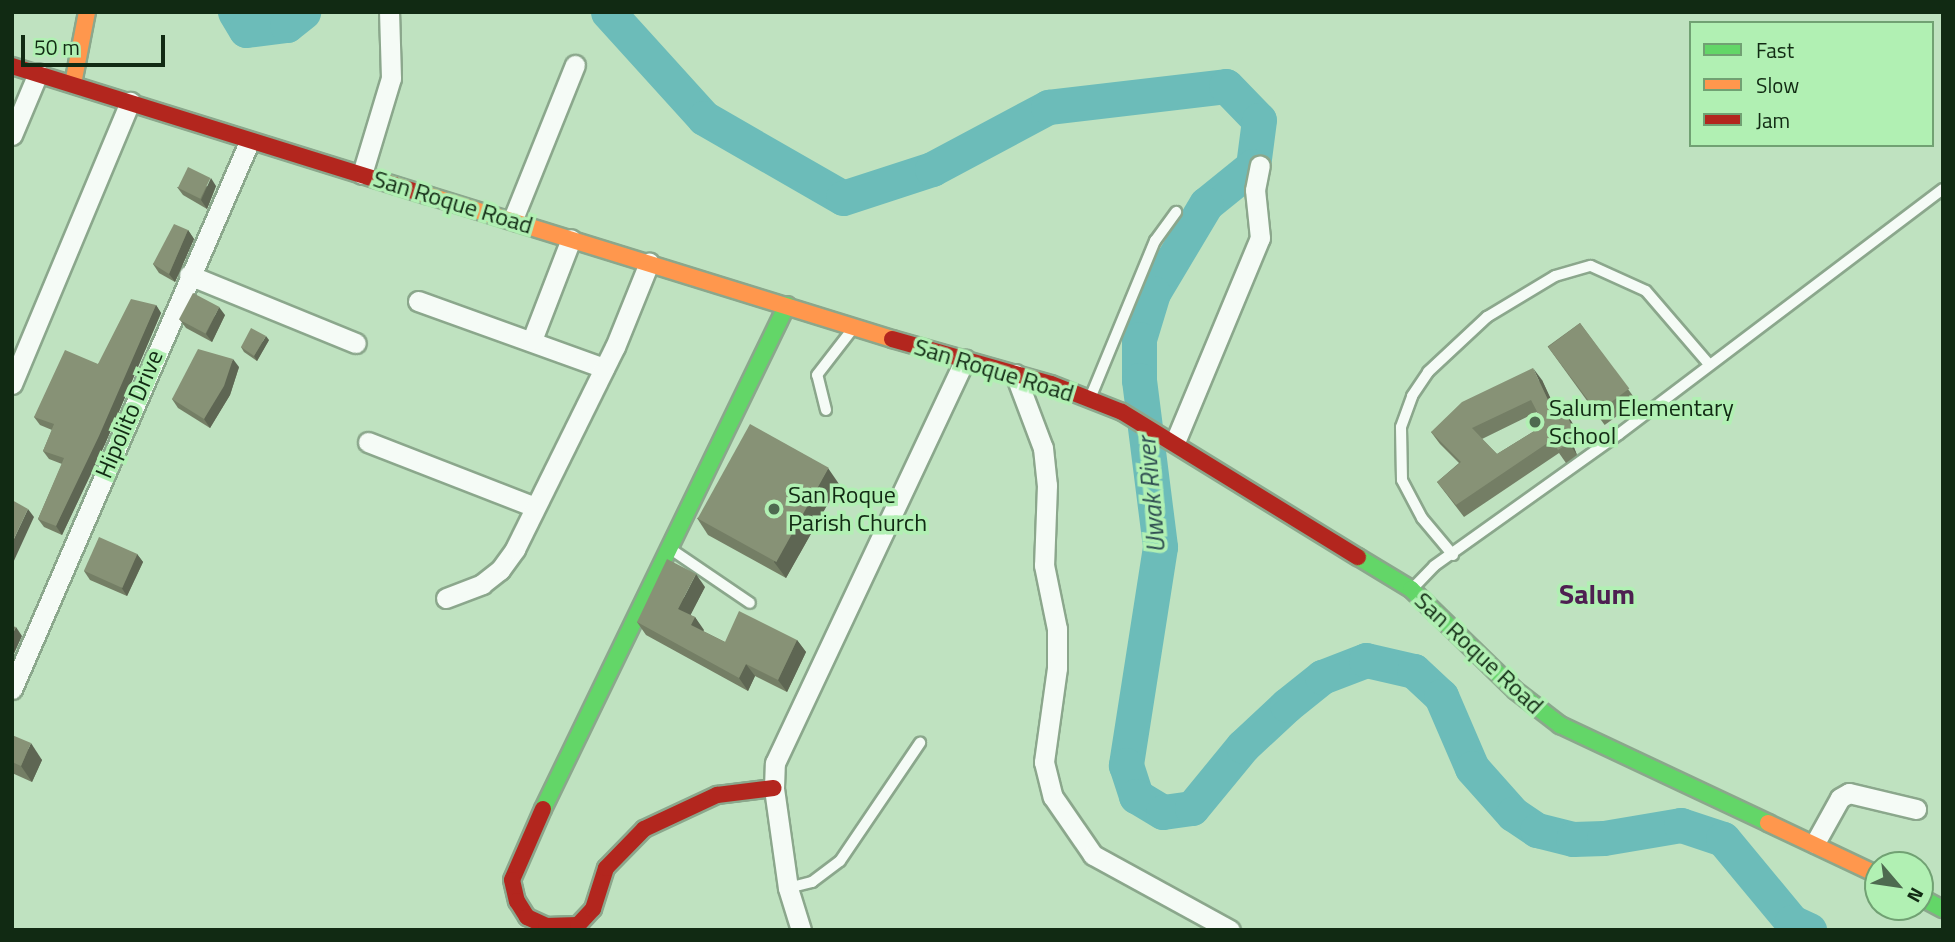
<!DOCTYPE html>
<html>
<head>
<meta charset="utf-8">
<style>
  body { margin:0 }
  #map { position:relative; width:1955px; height:942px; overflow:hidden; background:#bfe2c0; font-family:"Titillium Web",sans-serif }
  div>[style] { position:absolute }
  .river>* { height:35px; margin:-17.5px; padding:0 17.5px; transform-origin:17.5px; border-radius:17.5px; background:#6cbcb9 }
  .roads { filter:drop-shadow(2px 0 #8ba78c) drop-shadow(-2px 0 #8ba78c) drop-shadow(0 2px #8ba78c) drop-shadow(0 -2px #8ba78c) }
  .lane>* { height:10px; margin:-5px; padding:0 5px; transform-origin:5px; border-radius:5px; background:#f5fbf6 }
  .street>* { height:19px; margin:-9.5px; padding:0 9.5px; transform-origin:9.5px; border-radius:9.5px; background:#f5fbf6 }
  .fast>* { height:16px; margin:-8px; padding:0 8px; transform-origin:8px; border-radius:8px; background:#63d668 }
  .slow>* { height:16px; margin:-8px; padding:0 8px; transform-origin:8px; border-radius:8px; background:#ff974d }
  .jam>* { height:16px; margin:-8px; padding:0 8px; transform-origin:8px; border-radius:8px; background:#b3261e }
  .wall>* { inset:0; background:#747e65; transform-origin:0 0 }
  .shaded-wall>* { inset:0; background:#5e6653 }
  .building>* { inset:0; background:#879276; transform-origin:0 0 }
  .dots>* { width:19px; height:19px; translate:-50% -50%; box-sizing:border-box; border:4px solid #b1f0b3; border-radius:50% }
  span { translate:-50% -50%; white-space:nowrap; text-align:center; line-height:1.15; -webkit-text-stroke:7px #b1f0b3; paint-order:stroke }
  .street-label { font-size:24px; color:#112a13 }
  .poi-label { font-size:24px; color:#112a13 }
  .left { translate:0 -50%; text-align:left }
  .water-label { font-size:26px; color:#2f4d51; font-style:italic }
  .quarter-label { font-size:28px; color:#4e2051; font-weight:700 }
  .frame { position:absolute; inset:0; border:14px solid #112a13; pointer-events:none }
  .legend { position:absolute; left:1689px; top:21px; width:245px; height:126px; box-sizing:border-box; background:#b1f0b3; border:2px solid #71a173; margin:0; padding:9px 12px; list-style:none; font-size:21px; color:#112a13 }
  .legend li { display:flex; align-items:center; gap:14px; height:35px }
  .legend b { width:35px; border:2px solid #71a173 }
  .north { position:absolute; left:1864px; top:851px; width:70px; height:70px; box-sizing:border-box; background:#b1f0b3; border:2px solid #71a173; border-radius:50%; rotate:119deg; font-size:19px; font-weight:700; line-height:28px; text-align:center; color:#112a13 }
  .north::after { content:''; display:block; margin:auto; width:24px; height:32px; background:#4e6a50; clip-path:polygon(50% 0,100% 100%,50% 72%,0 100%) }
  .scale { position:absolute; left:21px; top:35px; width:144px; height:32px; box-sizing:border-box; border:4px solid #112a13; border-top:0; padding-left:9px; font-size:21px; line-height:24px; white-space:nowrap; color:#112a13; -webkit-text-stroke:5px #b1f0b3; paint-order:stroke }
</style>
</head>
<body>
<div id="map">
  <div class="river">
    <div style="left:235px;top:12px;width:21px;rotate:59deg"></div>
    <div style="left:246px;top:30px;width:41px;rotate:-7deg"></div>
    <div style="left:287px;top:25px;width:21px;rotate:-39deg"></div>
    <div style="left:608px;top:12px;width:143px;rotate:47.8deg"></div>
    <div style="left:704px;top:118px;width:160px;rotate:29.9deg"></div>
    <div style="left:843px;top:198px;width:94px;rotate:-18deg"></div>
    <div style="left:932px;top:169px;width:132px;rotate:-28.1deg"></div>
    <div style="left:1048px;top:107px;width:179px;rotate:-6.7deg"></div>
    <div style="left:1226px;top:86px;width:47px;rotate:45.9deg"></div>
    <div style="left:1259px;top:120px;width:46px;rotate:97.4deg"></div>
    <div style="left:1253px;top:166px;width:60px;rotate:141deg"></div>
    <div style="left:1206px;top:204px;width:104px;rotate:120.8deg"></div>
    <div style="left:1153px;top:293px;width:48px;rotate:106.9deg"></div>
    <div style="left:1139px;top:339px;width:41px;rotate:90deg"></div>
    <div style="left:1139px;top:380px;width:168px;rotate:82.8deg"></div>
    <div style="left:1160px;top:547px;width:221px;rotate:98.9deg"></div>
    <div style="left:1126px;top:765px;width:33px;rotate:72deg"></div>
    <div style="left:1136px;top:796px;width:31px;rotate:31deg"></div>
    <div style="left:1163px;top:812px;width:29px;rotate:-8deg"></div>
    <div style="left:1192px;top:808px;width:80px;rotate:-50.6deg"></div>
    <div style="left:1243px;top:746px;width:60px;rotate:-43deg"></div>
    <div style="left:1287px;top:705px;width:45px;rotate:-38.7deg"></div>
    <div style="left:1322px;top:677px;width:47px;rotate:-21.1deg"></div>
    <div style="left:1366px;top:660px;width:49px;rotate:12.9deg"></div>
    <div style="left:1414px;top:671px;width:37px;rotate:43deg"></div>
    <div style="left:1441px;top:696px;width:78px;rotate:66.7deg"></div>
    <div style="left:1472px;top:768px;width:62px;rotate:48.3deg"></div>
    <div style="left:1513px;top:814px;width:29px;rotate:34deg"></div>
    <div style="left:1537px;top:830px;width:37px;rotate:14deg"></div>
    <div style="left:1573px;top:839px;width:31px;rotate:-2deg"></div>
    <div style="left:1604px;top:838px;width:78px;rotate:-9.6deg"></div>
    <div style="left:1681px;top:825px;width:44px;rotate:18.4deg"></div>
    <div style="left:1723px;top:839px;width:108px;rotate:50.3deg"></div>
    <div style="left:1792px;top:922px;width:19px;rotate:25deg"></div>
  </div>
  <div class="roads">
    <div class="lane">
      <div style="left:1091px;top:396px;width:168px;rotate:-67.6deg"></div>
      <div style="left:1155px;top:241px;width:36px;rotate:-54deg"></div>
      <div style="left:826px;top:410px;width:36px;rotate:-104deg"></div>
      <div style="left:817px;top:375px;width:56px;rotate:-52.3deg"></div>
      <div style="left:672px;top:550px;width:94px;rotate:34.2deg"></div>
      <div style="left:1453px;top:555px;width:48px;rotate:-130deg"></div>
      <div style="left:1422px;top:518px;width:43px;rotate:-117.8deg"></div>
      <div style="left:1402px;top:480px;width:53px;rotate:-91.1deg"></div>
      <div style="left:1401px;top:427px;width:33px;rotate:-70deg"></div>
      <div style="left:1412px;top:396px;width:29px;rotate:-56deg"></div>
      <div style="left:1428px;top:372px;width:81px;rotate:-43deg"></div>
      <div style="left:1487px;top:317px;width:79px;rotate:-31.1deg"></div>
      <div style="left:1555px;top:276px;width:37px;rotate:-16deg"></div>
      <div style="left:1591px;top:266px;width:60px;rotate:24.4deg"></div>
      <div style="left:1646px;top:291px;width:95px;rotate:49.3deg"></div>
      <div style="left:1414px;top:587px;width:29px;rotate:-46deg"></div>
      <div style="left:1434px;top:566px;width:227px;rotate:-35.5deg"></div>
      <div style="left:1619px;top:434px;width:406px;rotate:-37.1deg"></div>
      <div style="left:788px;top:888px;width:25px;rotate:-14deg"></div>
      <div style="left:812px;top:882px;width:35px;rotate:-37deg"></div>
      <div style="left:840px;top:861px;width:143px;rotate:-55.9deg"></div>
    </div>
    <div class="street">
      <div style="left:12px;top:135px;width:67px;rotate:-67.2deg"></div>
      <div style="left:362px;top:174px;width:100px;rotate:-73.2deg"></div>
      <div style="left:391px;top:78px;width:66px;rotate:-91.7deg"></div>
      <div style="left:513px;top:219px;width:166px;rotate:-68.1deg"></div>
      <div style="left:189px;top:275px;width:180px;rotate:22.2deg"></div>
      <div style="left:418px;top:301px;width:198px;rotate:19.8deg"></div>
      <div style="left:532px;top:340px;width:108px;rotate:-68.9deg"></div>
      <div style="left:1015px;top:374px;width:79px;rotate:69.3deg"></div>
      <div style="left:1043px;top:448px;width:37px;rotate:84deg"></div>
      <div style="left:1047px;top:485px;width:80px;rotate:92.1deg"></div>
      <div style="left:1044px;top:565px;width:65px;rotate:78.5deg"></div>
      <div style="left:1057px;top:629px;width:39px;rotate:90deg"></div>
      <div style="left:1057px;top:668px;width:95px;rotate:97.9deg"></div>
      <div style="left:1044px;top:762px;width:36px;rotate:76deg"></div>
      <div style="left:1053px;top:797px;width:70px;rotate:55.4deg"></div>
      <div style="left:1093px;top:855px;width:156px;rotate:28.7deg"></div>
      <div style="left:12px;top:384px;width:306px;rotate:-67.3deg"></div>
      <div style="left:368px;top:442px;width:179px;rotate:21.3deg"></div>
      <div style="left:1175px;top:442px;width:221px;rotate:-67.4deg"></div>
      <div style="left:1260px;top:238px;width:48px;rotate:-95.9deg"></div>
      <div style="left:1255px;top:190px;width:25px;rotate:-79deg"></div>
      <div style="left:446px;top:598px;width:39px;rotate:-21deg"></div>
      <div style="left:482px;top:584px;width:23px;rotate:-38deg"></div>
      <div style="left:500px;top:570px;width:26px;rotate:-54deg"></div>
      <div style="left:515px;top:549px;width:225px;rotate:-63.7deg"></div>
      <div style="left:615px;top:347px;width:91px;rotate:-68deg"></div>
      <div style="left:12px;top:689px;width:596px;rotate:-66.57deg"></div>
      <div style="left:1815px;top:843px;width:51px;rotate:-60.9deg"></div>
      <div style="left:1840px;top:798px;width:10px;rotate:-29deg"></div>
      <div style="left:1849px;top:793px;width:69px;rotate:13.4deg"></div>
      <div style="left:801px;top:930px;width:44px;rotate:-107.2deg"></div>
      <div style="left:788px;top:888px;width:101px;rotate:-98deg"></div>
      <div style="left:774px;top:788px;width:25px;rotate:-88deg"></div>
      <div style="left:775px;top:763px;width:446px;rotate:-64.8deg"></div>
    </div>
    <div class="fast">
      <div style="left:1358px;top:557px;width:62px;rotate:31.1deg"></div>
      <div style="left:1411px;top:589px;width:146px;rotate:44.2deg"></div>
      <div style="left:1516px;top:691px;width:56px;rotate:37.7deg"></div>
      <div style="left:1560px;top:725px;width:230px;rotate:25.2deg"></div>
      <div style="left:543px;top:809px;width:560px;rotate:-64.17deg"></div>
      <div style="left:1920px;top:897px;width:26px;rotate:28deg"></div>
    </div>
    <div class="slow">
      <div style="left:73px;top:84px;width:73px;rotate:-79deg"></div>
      <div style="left:427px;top:195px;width:487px;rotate:17.2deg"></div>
      <div style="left:1768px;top:823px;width:122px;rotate:25.3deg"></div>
    </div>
    <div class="jam">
      <div style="left:12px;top:66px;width:435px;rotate:17.3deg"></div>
      <div style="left:892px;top:339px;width:165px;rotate:15.8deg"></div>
      <div style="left:1051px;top:384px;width:76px;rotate:21.5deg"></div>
      <div style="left:1122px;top:412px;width:277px;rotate:31.6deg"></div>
      <div style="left:543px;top:809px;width:77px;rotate:113.6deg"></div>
      <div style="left:512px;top:880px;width:22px;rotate:77deg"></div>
      <div style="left:517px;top:901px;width:19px;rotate:58deg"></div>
      <div style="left:527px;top:917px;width:21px;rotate:25deg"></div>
      <div style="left:546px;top:926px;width:32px;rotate:-2deg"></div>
      <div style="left:578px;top:925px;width:22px;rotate:-47deg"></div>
      <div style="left:593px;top:909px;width:43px;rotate:-72.4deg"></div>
      <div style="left:606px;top:868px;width:54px;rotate:-45.7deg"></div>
      <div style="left:644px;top:829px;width:81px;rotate:-25deg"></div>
      <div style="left:717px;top:795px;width:57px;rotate:-7deg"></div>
    </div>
  </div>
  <div class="wall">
    <div style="clip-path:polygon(216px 186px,207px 209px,183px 195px,177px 187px)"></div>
    <div style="clip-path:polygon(188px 230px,194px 239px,175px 282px,159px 273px,153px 264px)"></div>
    <div style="clip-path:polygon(156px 305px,161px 313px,105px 444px,62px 535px,44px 527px,38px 519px,62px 464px,49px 459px,43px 451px,52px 430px,40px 425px,34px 417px,98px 364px)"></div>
    <div style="clip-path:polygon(225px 315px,212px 342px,186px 328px,180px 320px)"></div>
    <div style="left:1580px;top:323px;width:97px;height:40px;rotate:54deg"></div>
    <div style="clip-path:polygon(269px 340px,257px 361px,244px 352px,241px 347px)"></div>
    <div style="clip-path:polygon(239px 367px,230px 395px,210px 428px,178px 408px,172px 399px)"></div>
    <div style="clip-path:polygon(evenodd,1542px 380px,1558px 416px,1565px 412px,1573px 424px,1582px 440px,1573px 445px,1577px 455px,1566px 463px,1559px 453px,1464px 517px,1437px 482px,1459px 463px,1440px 444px,1431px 432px,1542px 380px,1537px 412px,1544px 425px,1497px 454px,1482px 439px,1537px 412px)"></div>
    <div style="clip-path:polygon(839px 484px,786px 578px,708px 535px,697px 518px)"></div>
    <div style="clip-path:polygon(137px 554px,143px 562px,127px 596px,90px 580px,84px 571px)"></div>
    <div style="clip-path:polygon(705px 587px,690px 615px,695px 617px,703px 631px,725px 642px,797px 640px,806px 652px,787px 692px,755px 676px,748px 691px,646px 635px,637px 622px)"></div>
    <div style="clip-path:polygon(12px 735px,42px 760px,32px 782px,12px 773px)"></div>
  </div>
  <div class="shaded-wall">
    <div style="clip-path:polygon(211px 178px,216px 186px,207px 209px,201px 200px)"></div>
    <div style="clip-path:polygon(188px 230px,194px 239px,175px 282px,169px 274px)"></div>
    <div style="clip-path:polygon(156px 305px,161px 313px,105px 444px,62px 535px,56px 526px)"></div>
    <div style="clip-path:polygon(219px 307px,225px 315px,212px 342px,206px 334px)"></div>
    <div style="clip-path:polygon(266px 336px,269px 340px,257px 361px,254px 356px)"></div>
    <div style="clip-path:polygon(233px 359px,239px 367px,230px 395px,210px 428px,204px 419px)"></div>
    <div style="clip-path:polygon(1533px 368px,1542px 380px,1565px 429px,1556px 417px)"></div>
    <div style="clip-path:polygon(1565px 412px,1573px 424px,1582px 440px,1573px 428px)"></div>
    <div style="clip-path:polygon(1564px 433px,1573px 445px,1577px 455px,1569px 443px)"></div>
    <div style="clip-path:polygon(828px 468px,839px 484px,786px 578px,774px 562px)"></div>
    <div style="clip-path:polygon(28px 509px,34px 517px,12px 565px,12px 543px)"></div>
    <div style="clip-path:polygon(137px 554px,143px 562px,127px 596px,121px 587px)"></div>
    <div style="clip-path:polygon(696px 574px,705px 587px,687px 622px,678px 609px)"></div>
    <div style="clip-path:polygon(695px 617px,704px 630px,700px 638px,691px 625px)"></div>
    <div style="clip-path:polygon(16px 627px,22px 636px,12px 658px,12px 635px)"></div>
    <div style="clip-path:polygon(797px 640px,806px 652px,787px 692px,778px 680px)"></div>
    <div style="clip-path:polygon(746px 664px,755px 676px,748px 691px,739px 678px)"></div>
    <div style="clip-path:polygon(31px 743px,42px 760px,32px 782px,21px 766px)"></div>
  </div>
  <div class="building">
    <div style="left:188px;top:167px;width:25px;height:23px;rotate:26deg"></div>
    <div style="clip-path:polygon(174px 224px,188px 230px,169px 274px,153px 264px)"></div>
    <div style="left:193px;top:293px;width:30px;height:30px;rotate:28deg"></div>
    <div style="clip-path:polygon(131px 299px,156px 305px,99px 436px,56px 526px,38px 519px,64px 458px,43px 451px,54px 424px,34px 417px,65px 350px,98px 364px)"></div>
    <div style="left:1580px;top:323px;width:82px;height:40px;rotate:53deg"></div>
    <div style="clip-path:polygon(251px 328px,266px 336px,254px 356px,241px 347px)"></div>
    <div style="clip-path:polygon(198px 349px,233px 359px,224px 386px,204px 419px,172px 399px)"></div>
    <div style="clip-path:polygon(evenodd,1533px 368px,1556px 417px,1565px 412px,1573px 428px,1564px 433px,1569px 443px,1558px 450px,1552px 440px,1456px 505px,1437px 482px,1461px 462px,1431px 432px,1462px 402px,1533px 368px,1531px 400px,1544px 425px,1497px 454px,1472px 428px,1531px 400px)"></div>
    <div style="left:750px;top:424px;width:90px;height:108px;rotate:29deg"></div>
    <div style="clip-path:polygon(12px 500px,28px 509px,12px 543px)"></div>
    <div style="left:99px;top:537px;width:42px;height:37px;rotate:24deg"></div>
    <div style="clip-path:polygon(667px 559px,696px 574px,678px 609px,695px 617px,691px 625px,725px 642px,739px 611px,797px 640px,778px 680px,746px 664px,739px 678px,637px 622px)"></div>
    <div style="clip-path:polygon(12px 626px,16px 627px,12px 635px)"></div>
    <div style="clip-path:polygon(12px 735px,31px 743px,21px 766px,12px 762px)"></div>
  </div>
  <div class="dots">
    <div style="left:1535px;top:422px;background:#4e6a50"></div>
    <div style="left:774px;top:509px;background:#4e6a50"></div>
  </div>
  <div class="street-label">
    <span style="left:453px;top:202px;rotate:17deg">San Roque Road</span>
    <span style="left:994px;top:370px;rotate:17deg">San Roque Road</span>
    <span style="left:129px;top:414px;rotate:-67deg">Hipolito Drive</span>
    <span style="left:1479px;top:653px;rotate:43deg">San Roque Road</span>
  </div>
  <div class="poi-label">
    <span class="left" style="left:1549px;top:422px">Salum Elementary<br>School</span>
    <span class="left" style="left:788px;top:509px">San Roque<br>Parish Church</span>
  </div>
  <div class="water-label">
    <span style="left:1151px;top:495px;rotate:-95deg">Uwak River</span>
  </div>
  <div class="quarter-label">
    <span style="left:1597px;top:594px">Salum</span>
  </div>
  <div class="frame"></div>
  <ul class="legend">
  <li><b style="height:9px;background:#63d668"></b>Fast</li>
  <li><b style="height:9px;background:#ff974d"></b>Slow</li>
  <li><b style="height:9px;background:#b3261e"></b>Jam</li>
  </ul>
  <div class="north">N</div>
  <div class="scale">50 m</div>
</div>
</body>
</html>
